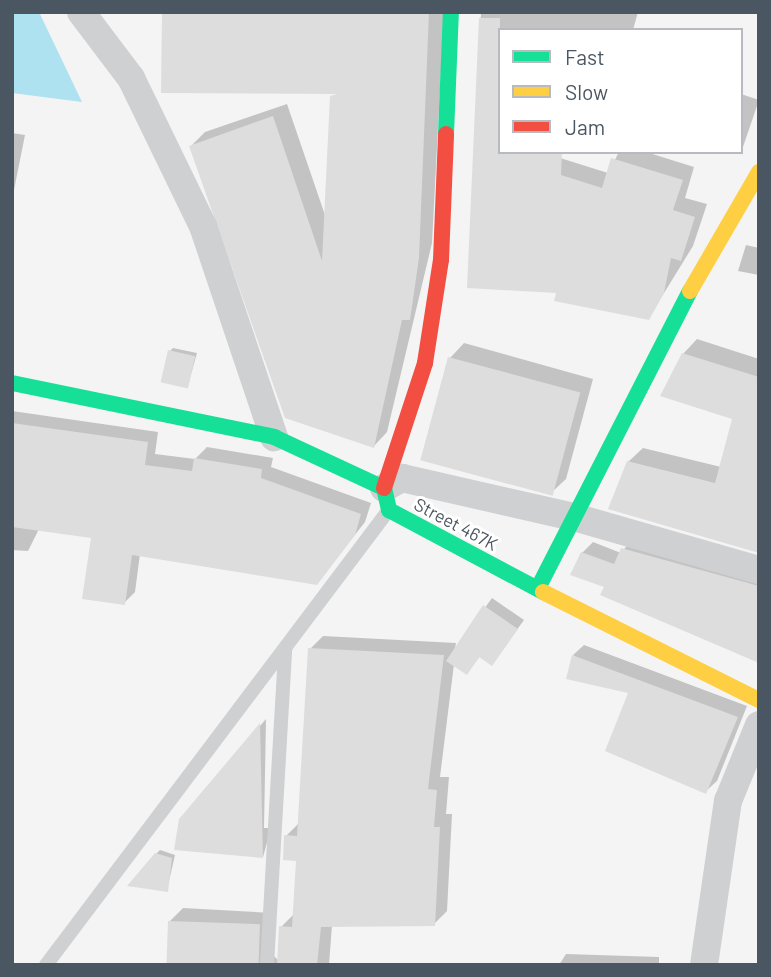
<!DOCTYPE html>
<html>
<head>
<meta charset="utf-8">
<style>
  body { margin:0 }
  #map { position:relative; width:771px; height:977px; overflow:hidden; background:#f4f4f4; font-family:Barlow,sans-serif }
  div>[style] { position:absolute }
  .water>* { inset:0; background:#aee2f0 }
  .shadow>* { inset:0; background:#0003 }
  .building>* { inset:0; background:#ddddde; transform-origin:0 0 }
  .lane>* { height:14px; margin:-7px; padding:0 7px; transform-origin:7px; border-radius:7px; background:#ced0d2 }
  .street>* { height:28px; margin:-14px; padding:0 14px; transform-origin:14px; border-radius:14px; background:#ced0d2 }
  .fast>* { height:16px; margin:-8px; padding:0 8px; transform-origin:8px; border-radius:8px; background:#16e098 }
  .slow>* { height:16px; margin:-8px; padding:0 8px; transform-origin:8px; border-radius:8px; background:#ffcf43 }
  .jam>* { height:16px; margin:-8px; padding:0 8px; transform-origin:8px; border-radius:8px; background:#f24e42 }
  span { translate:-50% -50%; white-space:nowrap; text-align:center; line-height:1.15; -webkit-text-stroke:6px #fff; paint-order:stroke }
  .street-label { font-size:18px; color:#4a5661 }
  .frame { position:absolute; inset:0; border:14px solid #4a5661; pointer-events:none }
  .legend { position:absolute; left:498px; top:28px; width:245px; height:126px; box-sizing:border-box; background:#fff; border:2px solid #b7bbc0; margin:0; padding:9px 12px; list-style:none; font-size:21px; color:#4a5661 }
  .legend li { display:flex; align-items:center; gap:14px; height:35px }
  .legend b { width:35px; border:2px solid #b7bbc0 }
</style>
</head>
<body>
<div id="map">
  <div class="water">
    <div style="clip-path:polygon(12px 12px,39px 12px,82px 102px,12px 93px)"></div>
  </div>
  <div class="shadow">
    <div style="clip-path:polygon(164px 12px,444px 12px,432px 243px,387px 432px,374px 446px,191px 146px,205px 132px,287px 104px,326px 218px,337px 92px)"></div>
    <div style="clip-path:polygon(481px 12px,638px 12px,633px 30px,500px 30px,476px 126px)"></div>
    <div style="clip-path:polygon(741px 94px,759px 100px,743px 147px,741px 146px)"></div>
    <div style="clip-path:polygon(12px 133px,25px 135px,12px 200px)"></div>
    <div style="clip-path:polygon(500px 152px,541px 152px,608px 173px,619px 152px,646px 152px,694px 167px,685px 198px,707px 204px,693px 246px,648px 319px,558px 291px)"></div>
    <div style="clip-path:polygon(746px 245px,759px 248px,759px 275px,738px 271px)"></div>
    <div style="clip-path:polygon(697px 339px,759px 359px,759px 551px,628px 462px,643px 448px,721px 467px,734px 417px,683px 354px)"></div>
    <div style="clip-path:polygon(464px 343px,593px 379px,566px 479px,551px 493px,450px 358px)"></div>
    <div style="clip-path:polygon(173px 348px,197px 353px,188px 385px,170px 351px)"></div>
    <div style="clip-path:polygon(12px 411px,158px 432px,155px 454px,195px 459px,207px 447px,273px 458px,271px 467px,371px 503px,365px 522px,317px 583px,140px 554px,135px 592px,124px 603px,93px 536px,39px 529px,28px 551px,12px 550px)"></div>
    <div style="clip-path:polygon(633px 538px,759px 574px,759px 661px,606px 586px,582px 553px,593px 542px,621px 553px)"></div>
    <div style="clip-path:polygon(492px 598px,524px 620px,492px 664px,480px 656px,467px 673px,454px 664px,440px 777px,449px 777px,446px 814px,452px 814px,447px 911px,434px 924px,332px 925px,329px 965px,167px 965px,170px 921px,183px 908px,272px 913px,270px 952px,279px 961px,281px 927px,295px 913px,298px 860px,286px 836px,299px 823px,310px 649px,323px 636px,456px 643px,455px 649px)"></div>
    <div style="clip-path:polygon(584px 645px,747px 706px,717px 781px,706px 791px,631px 692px,573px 655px)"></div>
    <div style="clip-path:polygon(266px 719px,264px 828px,271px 828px,263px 857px,180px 820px)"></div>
    <div style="clip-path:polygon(160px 850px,175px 855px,167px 890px,156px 854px)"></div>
    <div style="clip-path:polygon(566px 954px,659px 957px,659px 965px,559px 965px)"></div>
  </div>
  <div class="building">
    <div style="clip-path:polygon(162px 12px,429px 12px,419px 258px,410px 320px,402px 320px,374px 448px,285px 418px,189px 146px,273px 116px,322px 261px,330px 96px,337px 94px,161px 93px)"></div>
    <div style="clip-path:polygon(479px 18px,500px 18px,500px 152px,562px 152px,561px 175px,602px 188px,611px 158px,683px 180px,673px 210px,695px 217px,681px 261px,671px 258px,664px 293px,649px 320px,554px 301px,556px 293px,467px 288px)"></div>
    <div style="left:168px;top:350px;width:28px;height:33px;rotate:13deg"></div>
    <div style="clip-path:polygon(682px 353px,759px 377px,759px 553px,608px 509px,627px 461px,715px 483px,732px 419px,660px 396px)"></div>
    <div style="left:448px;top:357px;width:137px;height:107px;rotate:15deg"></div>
    <div style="clip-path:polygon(12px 423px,148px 442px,145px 465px,192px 471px,194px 458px,262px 469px,261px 478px,361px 514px,355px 535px,317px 585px,132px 555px,125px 605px,82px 599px,91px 538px,12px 527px)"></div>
    <div style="clip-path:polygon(621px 548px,759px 586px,759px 663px,600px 595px,604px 587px,570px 575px,581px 552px,614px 564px)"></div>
    <div style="clip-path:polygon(483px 605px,518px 629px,492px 666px,479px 657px,467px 675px,446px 661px)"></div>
    <div style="clip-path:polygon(308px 648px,444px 655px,428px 789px,437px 790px,434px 827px,440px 827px,435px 926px,321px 927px,317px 965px,277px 965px,279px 926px,292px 927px,296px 861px,283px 860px,284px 835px,297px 836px)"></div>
    <div style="clip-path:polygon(572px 655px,738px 717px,706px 794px,605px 751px,628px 693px,566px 679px)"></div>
    <div style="clip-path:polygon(260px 723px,263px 858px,174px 850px,179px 819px)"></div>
    <div style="clip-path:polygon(155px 853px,172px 858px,168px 892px,127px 886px)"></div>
    <div style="left:168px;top:921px;width:92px;height:44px;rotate:2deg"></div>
  </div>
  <div class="lane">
    <div style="left:46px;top:965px;width:568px;rotate:-53.01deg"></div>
    <div style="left:267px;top:965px;width:317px;rotate:-86.7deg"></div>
  </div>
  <div class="street">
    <div style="left:81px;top:12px;width:83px;rotate:52.9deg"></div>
    <div style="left:131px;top:78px;width:165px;rotate:64.1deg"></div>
    <div style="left:203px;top:226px;width:223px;rotate:71.4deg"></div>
    <div style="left:384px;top:488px;width:21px;rotate:-29deg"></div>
    <div style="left:402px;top:478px;width:176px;rotate:12.8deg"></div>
    <div style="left:574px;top:517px;width:192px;rotate:16deg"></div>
    <div style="left:704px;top:965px;width:166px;rotate:-81.7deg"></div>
    <div style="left:728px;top:801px;width:82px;rotate:-67.8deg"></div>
  </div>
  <div class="fast">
    <div style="left:446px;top:134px;width:122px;rotate:-87.7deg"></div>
    <div style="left:12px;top:383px;width:268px;rotate:11.6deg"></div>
    <div style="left:274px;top:437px;width:121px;rotate:24.9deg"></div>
    <div style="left:384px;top:488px;width:23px;rotate:77deg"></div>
    <div style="left:389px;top:510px;width:174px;rotate:28deg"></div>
    <div style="left:538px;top:588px;width:334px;rotate:-62.9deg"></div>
  </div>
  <div class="slow">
    <div style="left:690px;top:291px;width:138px;rotate:-59.9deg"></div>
    <div style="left:543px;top:592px;width:241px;rotate:26.6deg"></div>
  </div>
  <div class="jam">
    <div style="left:384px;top:488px;width:132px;rotate:-71.8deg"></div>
    <div style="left:425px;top:363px;width:104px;rotate:-81.2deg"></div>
    <div style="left:441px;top:260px;width:126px;rotate:-87.7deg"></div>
  </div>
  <div class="street-label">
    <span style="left:456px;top:524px;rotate:28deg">Street 467K</span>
  </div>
  <div class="frame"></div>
  <ul class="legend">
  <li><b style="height:9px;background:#16e098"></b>Fast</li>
  <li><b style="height:9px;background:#ffcf43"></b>Slow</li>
  <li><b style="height:9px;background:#f24e42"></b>Jam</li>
  </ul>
</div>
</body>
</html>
